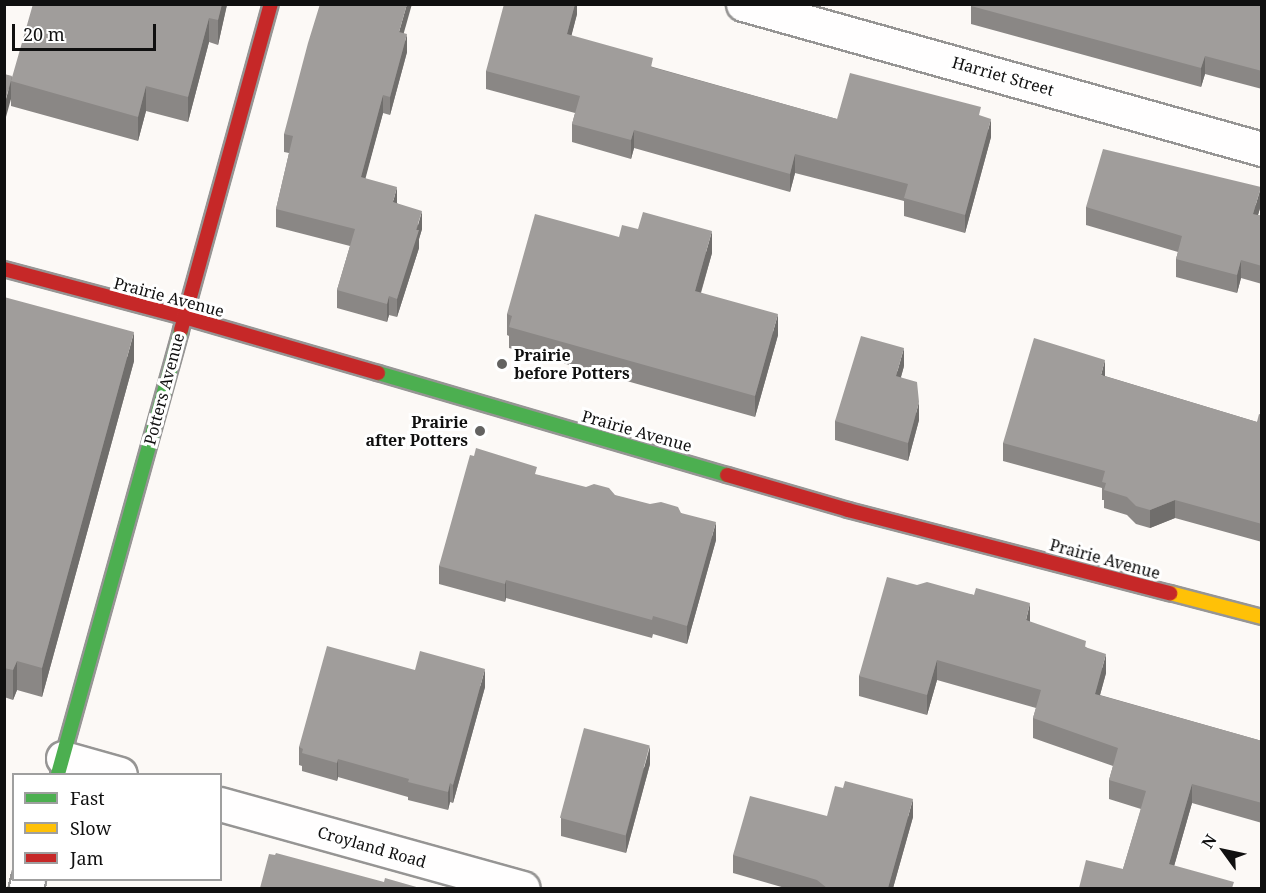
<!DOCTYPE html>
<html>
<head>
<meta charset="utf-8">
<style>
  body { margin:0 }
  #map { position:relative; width:1266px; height:893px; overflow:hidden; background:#fcf9f6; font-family:"Noto Serif",serif }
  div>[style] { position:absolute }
  .roads { filter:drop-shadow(2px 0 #969594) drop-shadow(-2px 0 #969594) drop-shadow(0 2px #969594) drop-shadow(0 -2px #969594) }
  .street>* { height:33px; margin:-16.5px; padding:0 16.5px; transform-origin:16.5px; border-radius:16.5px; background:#fffefe }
  .fast>* { height:14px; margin:-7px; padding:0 7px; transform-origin:7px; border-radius:7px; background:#4caf50 }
  .slow>* { height:14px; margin:-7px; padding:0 7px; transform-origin:7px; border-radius:7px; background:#ffc107 }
  .jam>* { height:14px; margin:-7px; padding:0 7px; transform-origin:7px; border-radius:7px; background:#c62828 }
  .wall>* { inset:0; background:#8a8785 }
  .shaded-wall>* { inset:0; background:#706e6c }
  .building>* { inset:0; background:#a09d9b; transform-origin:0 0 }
  .dots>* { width:16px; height:16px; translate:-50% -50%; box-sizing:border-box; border:3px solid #fff; border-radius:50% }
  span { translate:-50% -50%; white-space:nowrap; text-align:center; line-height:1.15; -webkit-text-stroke:6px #fff; paint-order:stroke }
  .street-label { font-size:16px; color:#101010 }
  .poi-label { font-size:16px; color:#101010; font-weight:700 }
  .left { translate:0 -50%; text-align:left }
  .right { translate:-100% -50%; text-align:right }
  .frame { position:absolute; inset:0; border:6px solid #101010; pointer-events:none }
  .legend { position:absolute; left:12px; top:773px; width:210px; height:108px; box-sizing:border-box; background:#fff; border:2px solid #9f9f9f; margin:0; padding:8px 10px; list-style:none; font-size:18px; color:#101010 }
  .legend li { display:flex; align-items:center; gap:12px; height:30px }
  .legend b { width:30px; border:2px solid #9f9f9f }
  .north { position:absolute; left:1194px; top:821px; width:60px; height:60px; -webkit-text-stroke:4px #fff; paint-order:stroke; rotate:303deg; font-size:16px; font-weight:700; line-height:24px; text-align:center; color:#101010 }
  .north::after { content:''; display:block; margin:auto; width:21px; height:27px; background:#101010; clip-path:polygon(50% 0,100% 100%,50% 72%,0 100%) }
  .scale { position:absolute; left:12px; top:24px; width:144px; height:27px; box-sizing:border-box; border:3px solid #101010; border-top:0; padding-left:8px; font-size:18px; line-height:21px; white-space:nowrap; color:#101010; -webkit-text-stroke:4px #fff; paint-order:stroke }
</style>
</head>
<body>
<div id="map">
  <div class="roads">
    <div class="street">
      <div style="left:743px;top:4px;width:539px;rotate:15.61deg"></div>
      <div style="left:63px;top:758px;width:59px;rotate:15.7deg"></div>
      <div style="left:220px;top:804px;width:314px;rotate:15.5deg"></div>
      <div style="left:26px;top:888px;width:8px;rotate:-76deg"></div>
    </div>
    <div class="fast">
      <div style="left:378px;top:373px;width:364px;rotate:16.3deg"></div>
      <div style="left:58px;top:774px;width:461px;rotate:-74.5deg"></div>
    </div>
    <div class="slow">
      <div style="left:1170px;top:593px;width:95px;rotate:14.6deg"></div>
    </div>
    <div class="jam">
      <div style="left:4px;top:269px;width:186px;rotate:14.9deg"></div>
      <div style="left:184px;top:317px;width:202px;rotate:16.1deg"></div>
      <div style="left:181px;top:330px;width:338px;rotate:-74.6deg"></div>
      <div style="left:727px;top:475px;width:126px;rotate:16.1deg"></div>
      <div style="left:848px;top:510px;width:333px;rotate:14.5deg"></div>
    </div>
  </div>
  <div class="wall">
    <div style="clip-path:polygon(227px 4px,218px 45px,209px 42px,188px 122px,146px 111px,138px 141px,11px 106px,11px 99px,4px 74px,12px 77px)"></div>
    <div style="clip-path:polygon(577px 4px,577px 14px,571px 36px,653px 67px,837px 119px,981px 116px,991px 137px,965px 233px,904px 216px,904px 201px,795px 173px,790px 192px,634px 148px,631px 159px,572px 142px,572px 124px,575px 113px,486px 89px,486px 71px)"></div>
    <div style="clip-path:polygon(1262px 4px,1262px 89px,1205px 74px,1201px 87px,971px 24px,971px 6px)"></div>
    <div style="clip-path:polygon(404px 33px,407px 52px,390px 115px,383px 113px,365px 178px,397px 203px,422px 229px,419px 239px,419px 248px,397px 317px,389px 315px,387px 322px,337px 308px,337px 290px,350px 246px,276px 227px,276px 209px,289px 153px,284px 152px,284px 134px)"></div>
    <div style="clip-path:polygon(1261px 205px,1258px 215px,1262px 216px,1262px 284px,1241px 278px,1237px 293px,1176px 277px,1176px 259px,1178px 252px,1086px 225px,1086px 207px)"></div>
    <div style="clip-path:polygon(619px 237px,712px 253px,701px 293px,778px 335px,755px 417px,509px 348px,509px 336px,507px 335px,507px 314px)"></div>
    <div style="clip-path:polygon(4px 297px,134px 361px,42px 697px,17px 690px,13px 700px,4px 697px)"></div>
    <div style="clip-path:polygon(904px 366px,901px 377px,919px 420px,908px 461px,835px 440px,835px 421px)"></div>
    <div style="clip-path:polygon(1105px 376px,1257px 422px,1262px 415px,1262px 542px,1175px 518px,1150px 528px,1136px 524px,1127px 515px,1104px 508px,1104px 500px,1102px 500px,1102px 488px,1003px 461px,1003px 443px)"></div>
    <div style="clip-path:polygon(537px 475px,681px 513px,716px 540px,687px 644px,653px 634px,652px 638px,506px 598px,505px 602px,439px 584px,439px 566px)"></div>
    <div style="clip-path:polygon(917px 585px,974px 595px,1030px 622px,1086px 647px,1106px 673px,1100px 695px,1262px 741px,1262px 823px,1192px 803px,1174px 866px,1234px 888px,1123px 869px,1141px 809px,1109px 799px,1109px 780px,1113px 766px,1033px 738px,1033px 718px,1036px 708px,937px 680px,927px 715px,859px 696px,859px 676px)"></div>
    <div style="clip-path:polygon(415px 670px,485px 687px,453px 803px,450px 802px,448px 810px,408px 800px,408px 797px,338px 777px,337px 781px,302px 771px,302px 766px,299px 765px,299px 747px)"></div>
    <div style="clip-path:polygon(650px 764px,626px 853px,561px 836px,561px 818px)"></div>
    <div style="clip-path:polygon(827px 816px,913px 817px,893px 888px,785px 888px,733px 873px,733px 855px)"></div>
  </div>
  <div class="shaded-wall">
    <div style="clip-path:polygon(222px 4px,227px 5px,218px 45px,218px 20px)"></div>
    <div style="clip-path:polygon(407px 4px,412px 4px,399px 50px,399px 32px)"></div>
    <div style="clip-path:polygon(575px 4px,577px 4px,577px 14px,567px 53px,567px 34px)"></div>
    <div style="clip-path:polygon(209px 18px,209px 42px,188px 122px,188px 97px)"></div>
    <div style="clip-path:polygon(407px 34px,407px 52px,390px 115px,390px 97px)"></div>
    <div style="clip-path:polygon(1205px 56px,1205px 74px,1201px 87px,1201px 68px)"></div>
    <div style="clip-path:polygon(11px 81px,11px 99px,4px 124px,4px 106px)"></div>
    <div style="clip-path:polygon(146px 86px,146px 111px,138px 141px,138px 117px)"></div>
    <div style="clip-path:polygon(383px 95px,383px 113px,361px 195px,361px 177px)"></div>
    <div style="clip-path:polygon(991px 119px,991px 137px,965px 233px,965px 215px)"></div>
    <div style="clip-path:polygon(634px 130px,634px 148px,631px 159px,631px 140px)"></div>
    <div style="clip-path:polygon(795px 154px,795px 173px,790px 192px,790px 174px)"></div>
    <div style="clip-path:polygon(397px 187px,397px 205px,393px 202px)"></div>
    <div style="clip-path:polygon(1261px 187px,1261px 205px,1253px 231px,1253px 214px)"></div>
    <div style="clip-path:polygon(422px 211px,422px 229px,419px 239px,419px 248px,397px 317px,397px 299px)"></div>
    <div style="clip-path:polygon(712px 231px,712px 253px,695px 312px,695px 291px)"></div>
    <div style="clip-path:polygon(1241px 260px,1241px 278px,1237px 293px,1237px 275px)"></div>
    <div style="clip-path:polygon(389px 296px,389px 315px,387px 322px,387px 304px)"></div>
    <div style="clip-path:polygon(778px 314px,778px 335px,755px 417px,755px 396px)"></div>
    <div style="clip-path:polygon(134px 332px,134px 361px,42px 697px,42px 668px)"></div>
    <div style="clip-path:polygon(904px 348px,904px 366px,896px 394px,896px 376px)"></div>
    <div style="clip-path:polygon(1105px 360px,1105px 377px,1101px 375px)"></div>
    <div style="clip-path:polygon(919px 402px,919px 420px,908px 461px,908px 443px)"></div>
    <div style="clip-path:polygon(1175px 500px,1175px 518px,1150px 528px,1150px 510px)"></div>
    <div style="clip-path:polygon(716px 522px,716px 540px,687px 644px,687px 626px)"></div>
    <div style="clip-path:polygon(506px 580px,506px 598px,505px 602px,505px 584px)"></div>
    <div style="clip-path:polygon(1030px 603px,1030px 623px,1026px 620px)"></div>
    <div style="clip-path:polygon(1106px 654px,1106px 673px,1095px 713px,1095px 694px)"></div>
    <div style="clip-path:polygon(937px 660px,937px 680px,927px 715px,927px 695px)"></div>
    <div style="clip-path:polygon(17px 661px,17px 690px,13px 700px,13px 670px)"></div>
    <div style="clip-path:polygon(485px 669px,485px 687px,453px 803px,453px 785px)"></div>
    <div style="clip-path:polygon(650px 746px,650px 764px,626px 853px,626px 835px)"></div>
    <div style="clip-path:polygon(338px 759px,338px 777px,337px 781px,337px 763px)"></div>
    <div style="clip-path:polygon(450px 783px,450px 802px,448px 810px,448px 792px)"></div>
    <div style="clip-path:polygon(1192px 784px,1192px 803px,1169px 884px,1169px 864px)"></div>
    <div style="clip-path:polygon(913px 799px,913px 817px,893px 888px,888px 888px)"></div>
  </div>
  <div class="building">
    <div style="clip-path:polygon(33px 4px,222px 4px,218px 20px,209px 18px,188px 97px,146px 86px,138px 117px,11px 81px)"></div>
    <div style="clip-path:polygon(320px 4px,407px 4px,399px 32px,407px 34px,390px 97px,383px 95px,361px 177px,397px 187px,393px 202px,422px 211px,416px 230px,419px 230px,397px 299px,389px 296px,387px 304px,337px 290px,355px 229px,276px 209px,293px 136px,284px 134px,308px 43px)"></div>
    <div style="clip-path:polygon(504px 4px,575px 4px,567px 34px,653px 58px,651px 67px,837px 119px,850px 73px,981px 107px,979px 115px,991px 119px,965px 215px,904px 198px,908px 184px,795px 154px,790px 174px,634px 130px,631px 140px,572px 124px,580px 96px,486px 71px)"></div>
    <div style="clip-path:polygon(972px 4px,1262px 4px,1262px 71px,1205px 56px,1201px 68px,971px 6px)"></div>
    <div style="clip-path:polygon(4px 74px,12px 76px,4px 106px)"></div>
    <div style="clip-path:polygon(1103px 149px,1261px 187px,1253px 214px,1262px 216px,1262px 266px,1241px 260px,1237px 275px,1176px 259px,1182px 236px,1086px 207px)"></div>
    <div style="clip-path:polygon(643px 212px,712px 231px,695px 291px,778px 314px,755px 396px,509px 327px,512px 316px,507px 314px,535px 214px,619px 237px,622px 225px,638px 229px)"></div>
    <div style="clip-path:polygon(4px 297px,134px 332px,42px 668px,17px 661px,13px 670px,4px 668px)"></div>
    <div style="clip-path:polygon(861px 336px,904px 348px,896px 376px,917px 382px,919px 402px,908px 443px,835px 421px)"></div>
    <div style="clip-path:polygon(1034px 338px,1105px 360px,1101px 375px,1257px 422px,1259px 414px,1262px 415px,1262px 524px,1175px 500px,1150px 510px,1136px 506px,1127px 497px,1104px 490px,1106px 483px,1102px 482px,1105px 471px,1003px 443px)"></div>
    <div style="clip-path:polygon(476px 448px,537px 467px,535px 474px,586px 487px,594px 484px,609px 488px,615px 495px,650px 504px,661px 502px,678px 507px,681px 513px,716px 522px,687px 626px,653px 616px,652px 620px,506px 580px,505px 584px,439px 566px,470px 455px,474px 456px)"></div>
    <div style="clip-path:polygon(887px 577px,917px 585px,927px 582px,974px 595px,976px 588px,1030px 603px,1026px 620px,1086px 641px,1085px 647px,1106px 654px,1095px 694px,1262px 741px,1262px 803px,1192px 784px,1169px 864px,1234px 882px,1232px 888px,1079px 888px,1086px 860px,1123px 869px,1146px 791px,1109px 780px,1118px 748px,1033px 718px,1041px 690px,937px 660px,927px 695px,859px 676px)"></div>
    <div style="clip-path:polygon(327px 646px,415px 670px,420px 651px,485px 669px,453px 785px,450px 783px,448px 792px,408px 782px,409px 779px,338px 759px,337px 763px,302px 753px,303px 749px,299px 747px)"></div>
    <div style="left:584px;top:728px;width:68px;height:93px;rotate:15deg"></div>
    <div style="clip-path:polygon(845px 781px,913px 799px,888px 888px,827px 888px,817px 880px,733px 855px,750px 796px,827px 816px,835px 786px,843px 788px)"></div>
    <div style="clip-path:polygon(276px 853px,384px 882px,385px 878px,420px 888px,260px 888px,269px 854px,275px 855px)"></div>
  </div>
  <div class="dots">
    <div style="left:502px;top:364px;background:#636260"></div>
    <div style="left:480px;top:431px;background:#636260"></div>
  </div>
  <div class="street-label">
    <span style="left:1003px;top:76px;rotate:16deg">Harriet Street</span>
    <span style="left:169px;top:297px;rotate:15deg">Prairie Avenue</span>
    <span style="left:164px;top:389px;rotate:-75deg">Potters Avenue</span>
    <span style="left:637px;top:431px;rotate:16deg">Prairie Avenue</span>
    <span style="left:1105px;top:559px;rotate:15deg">Prairie Avenue</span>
    <span style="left:372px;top:847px;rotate:16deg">Croyland Road</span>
  </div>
  <div class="poi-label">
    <span class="left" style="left:514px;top:364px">Prairie<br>before Potters</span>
    <span class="right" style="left:468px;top:431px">Prairie<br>after Potters</span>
  </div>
  <div class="frame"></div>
  <ul class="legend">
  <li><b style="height:8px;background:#4caf50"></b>Fast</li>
  <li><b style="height:8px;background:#ffc107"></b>Slow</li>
  <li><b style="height:8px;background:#c62828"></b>Jam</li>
  </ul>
  <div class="north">N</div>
  <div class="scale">20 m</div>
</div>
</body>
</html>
